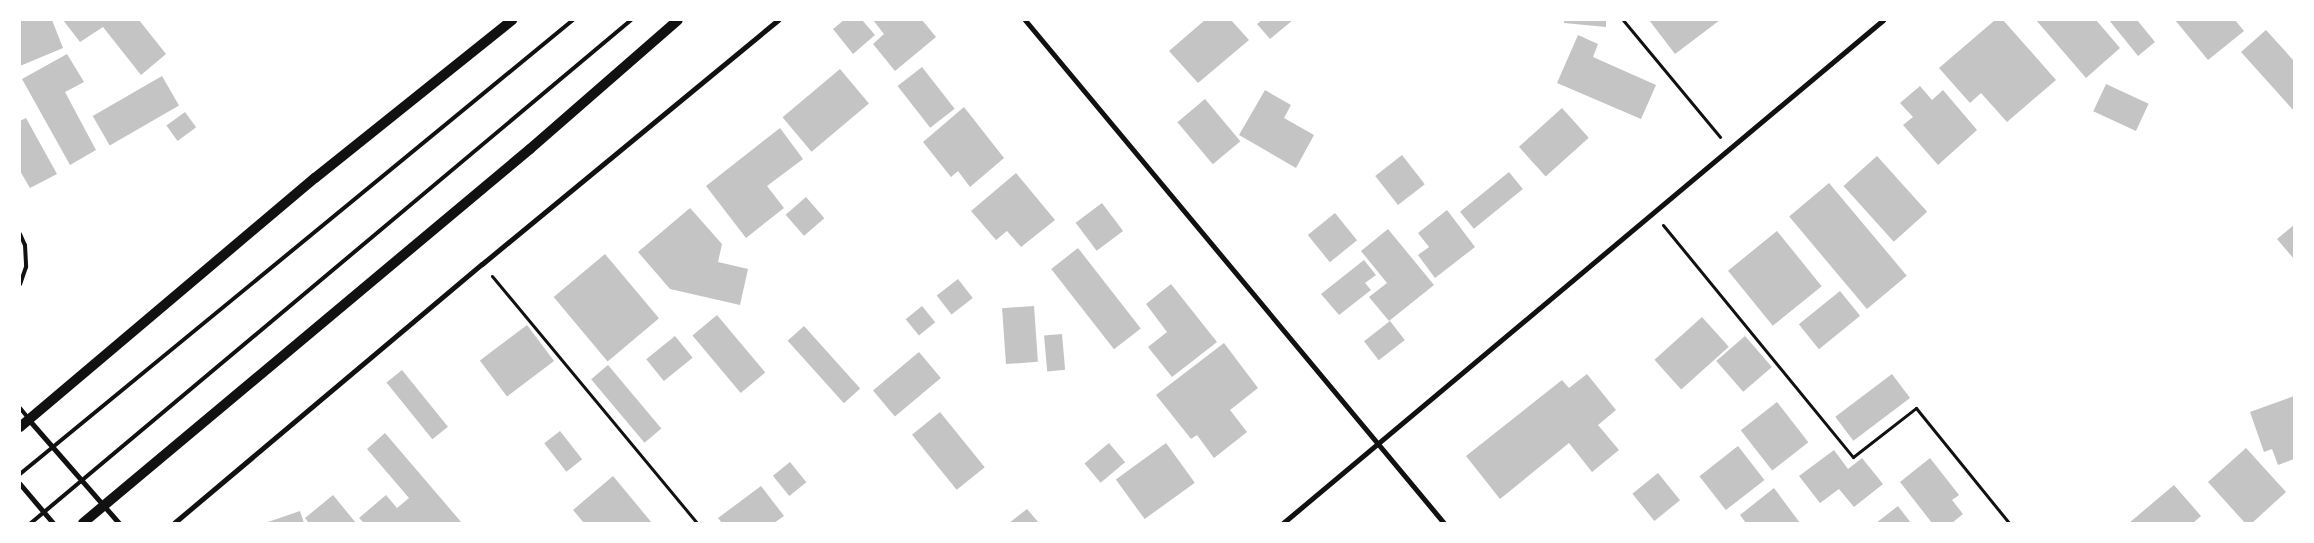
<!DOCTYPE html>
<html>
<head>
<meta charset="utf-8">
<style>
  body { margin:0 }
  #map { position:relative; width:2314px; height:543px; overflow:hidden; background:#fff; font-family:Overpass,sans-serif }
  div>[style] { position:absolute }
  .building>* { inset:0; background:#c4c4c4; transform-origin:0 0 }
  .path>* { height:3px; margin:-1.5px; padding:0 1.5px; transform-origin:1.5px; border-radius:1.5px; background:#111 }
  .service>* { height:4px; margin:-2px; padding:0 2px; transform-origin:2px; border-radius:2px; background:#111 }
  .minor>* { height:5px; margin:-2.5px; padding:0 2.5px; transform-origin:2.5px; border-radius:2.5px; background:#111 }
  .secondary>* { height:10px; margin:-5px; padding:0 5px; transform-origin:5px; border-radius:5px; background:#111 }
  span { translate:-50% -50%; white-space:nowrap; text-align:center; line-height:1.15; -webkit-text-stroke:4.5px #fff; paint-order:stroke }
  .frame { position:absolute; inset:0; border:21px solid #fff; pointer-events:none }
</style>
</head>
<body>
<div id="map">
  <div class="building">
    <div style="clip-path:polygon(20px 20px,52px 20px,63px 48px,20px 66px)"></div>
    <div style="clip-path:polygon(63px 20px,139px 20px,166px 54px,141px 75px,103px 27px,80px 42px)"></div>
    <div style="clip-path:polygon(844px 20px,862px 20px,875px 35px,853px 54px,833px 29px)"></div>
    <div style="clip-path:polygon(873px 20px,922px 20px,936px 37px,895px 71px,873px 44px,884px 34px)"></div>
    <div style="clip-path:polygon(1205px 20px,1231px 20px,1249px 40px,1198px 83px,1169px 51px)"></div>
    <div style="clip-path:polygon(1262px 20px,1293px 20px,1270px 39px,1257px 24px)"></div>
    <div style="clip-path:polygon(1564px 20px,1606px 20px,1606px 27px,1564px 23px)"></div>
    <div style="clip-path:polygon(1649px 20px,1720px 20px,1675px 54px)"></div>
    <div style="clip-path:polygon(1995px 20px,2003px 20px,2056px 80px,2007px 122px,1981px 93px,1970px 103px,1939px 68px)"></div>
    <div style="clip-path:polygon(2036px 20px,2096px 20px,2120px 48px,2086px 78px)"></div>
    <div style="clip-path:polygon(2109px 20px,2137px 20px,2155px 42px,2138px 56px)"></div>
    <div style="clip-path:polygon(2175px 20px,2235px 20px,2244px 31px,2208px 60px)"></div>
    <div style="clip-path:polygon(2266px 30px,2294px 61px,2294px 111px,2241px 52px)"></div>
    <div style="clip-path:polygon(1578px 35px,1598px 44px,1593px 57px,1656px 85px,1641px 119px,1557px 83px)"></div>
    <div style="clip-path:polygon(67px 54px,84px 82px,65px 92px,96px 150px,70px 165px,22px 79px)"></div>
    <div style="left:922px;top:67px;width:53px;height:31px;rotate:52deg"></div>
    <div style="left:840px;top:69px;width:45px;height:75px;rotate:50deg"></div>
    <div style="left:162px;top:76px;width:34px;height:80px;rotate:60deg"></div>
    <div style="left:2106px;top:84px;width:47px;height:30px;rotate:25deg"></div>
    <div style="clip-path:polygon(1920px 86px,1932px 100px,1943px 90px,1977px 130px,1938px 165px,1903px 125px,1913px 117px,1900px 103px)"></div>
    <div style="clip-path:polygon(1265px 90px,1291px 105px,1284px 118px,1314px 135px,1296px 168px,1239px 135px)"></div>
    <div style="left:1205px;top:99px;width:55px;height:36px;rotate:50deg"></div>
    <div style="clip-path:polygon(964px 107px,1004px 158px,970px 187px,958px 171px,951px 177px,923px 142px)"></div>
    <div style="left:1562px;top:108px;width:40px;height:58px;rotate:48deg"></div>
    <div style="left:185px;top:112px;width:19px;height:23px;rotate:54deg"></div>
    <div style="clip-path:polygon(26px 118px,57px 174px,30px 188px,20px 171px,20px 121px)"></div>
    <div style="clip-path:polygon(780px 128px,803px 159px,767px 186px,784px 208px,746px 238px,706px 186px)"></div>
    <div style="left:1402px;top:155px;width:37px;height:34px;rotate:52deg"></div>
    <div style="left:1877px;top:156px;width:75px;height:45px;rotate:48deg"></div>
    <div style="left:1509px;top:172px;width:22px;height:63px;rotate:51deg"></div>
    <div style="clip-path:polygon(1016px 173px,1055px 220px,1021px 247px,1007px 231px,996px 240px,971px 211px)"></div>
    <div style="left:1829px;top:183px;width:121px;height:52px;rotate:50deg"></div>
    <div style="left:806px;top:197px;width:28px;height:27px;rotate:49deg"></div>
    <div style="left:1102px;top:203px;width:35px;height:33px;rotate:53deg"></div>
    <div style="clip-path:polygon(690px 208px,722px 244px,718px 262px,748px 269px,740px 305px,670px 289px,638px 252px)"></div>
    <div style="clip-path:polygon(1447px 210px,1475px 247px,1435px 278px,1418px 255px,1429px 247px,1418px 233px)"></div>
    <div style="left:1335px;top:213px;width:35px;height:35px;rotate:51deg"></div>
    <div style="clip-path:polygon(2294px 225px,2294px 259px,2277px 239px)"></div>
    <div style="clip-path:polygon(1388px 229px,1434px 285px,1389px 321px,1369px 297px,1387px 283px,1361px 251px)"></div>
    <div style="left:1777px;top:231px;width:71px;height:63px;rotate:51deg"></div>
    <div style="left:1078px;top:248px;width:102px;height:34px;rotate:52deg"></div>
    <div style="left:605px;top:254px;width:84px;height:67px;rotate:50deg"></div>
    <div style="clip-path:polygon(1364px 260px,1376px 275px,1365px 283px,1371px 290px,1339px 315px,1321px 294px)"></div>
    <div style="left:958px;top:279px;width:24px;height:27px;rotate:52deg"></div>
    <div style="clip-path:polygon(1171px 284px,1217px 342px,1172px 377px,1148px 347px,1167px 332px,1146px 304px)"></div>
    <div style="left:1840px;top:291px;width:32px;height:53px;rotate:51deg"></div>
    <div style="left:922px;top:306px;width:21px;height:21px;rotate:51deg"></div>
    <div style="left:1034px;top:306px;width:56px;height:32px;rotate:86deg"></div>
    <div style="left:717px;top:315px;width:75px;height:32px;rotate:50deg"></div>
    <div style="left:1702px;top:317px;width:40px;height:64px;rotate:48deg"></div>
    <div style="left:1390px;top:321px;width:24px;height:33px;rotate:52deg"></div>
    <div style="left:527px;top:325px;width:45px;height:59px;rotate:53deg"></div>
    <div style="left:804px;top:326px;width:84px;height:22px;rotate:48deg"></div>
    <div style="left:1062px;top:334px;width:36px;height:18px;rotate:85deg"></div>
    <div style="left:675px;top:336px;width:28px;height:37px;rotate:51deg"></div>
    <div style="left:1745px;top:336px;width:41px;height:38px;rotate:49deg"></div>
    <div style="clip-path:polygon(1224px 343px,1258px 388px,1230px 410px,1247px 432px,1214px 458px,1197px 435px,1191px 439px,1156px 395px)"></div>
    <div style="left:919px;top:352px;width:34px;height:60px;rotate:50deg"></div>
    <div style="left:608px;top:365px;width:83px;height:22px;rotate:50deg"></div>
    <div style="left:402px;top:370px;width:73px;height:20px;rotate:51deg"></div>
    <div style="clip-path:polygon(1587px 374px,1616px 410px,1598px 425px,1619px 450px,1592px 472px,1569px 443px,1500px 499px,1466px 456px,1562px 380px,1569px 388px)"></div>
    <div style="left:1892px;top:374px;width:30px;height:71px;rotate:53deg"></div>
    <div style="clip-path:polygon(2294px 396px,2294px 459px,2278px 465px,2272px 449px,2264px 452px,2250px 412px)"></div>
    <div style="left:1777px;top:402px;width:51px;height:46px;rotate:52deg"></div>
    <div style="left:940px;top:412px;width:71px;height:36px;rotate:51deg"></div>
    <div style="left:560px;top:431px;width:36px;height:20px;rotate:52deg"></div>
    <div style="clip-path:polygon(385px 433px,462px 523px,364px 523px,359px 518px,386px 495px,397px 508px,409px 498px,367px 449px)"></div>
    <div style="left:1109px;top:443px;width:25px;height:32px;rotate:50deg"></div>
    <div style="left:1166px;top:443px;width:49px;height:62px;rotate:54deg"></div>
    <div style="left:1738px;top:446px;width:43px;height:49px;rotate:52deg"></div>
    <div style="clip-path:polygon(2246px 448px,2286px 492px,2252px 523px,2245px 523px,2208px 482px)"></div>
    <div style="clip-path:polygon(1834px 450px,1848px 469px,1862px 458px,1883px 484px,1854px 507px,1839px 489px,1820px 503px,1799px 476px)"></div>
    <div style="clip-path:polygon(1930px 458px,1959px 495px,1952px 500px,1963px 514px,1952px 523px,1932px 523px,1900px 482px)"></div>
    <div style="left:790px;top:462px;width:26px;height:22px;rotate:51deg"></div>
    <div style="left:1658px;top:473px;width:35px;height:33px;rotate:51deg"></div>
    <div style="clip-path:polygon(613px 476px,652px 523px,584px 523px,573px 510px)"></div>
    <div style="clip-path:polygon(2174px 485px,2201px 516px,2193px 523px,2129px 523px)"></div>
    <div style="clip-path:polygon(761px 486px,784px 516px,774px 523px,722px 523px,718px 518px)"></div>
    <div style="clip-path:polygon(1774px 488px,1800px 523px,1746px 523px,1740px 515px)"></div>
    <div style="clip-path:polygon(333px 495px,356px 523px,309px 523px,305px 518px)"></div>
    <div style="clip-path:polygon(1898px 506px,1911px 523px,1876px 523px)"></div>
    <div style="clip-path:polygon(1027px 509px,1039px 523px,1009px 523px)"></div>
    <div style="clip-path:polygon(300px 511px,304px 523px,265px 523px)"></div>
  </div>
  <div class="path">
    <div style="left:1623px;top:20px;width:152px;rotate:50.3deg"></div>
    <div style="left:1663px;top:225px;width:300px;rotate:50.7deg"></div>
    <div style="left:1853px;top:457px;width:80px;rotate:-37.9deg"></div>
    <div style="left:1916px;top:408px;width:148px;rotate:51deg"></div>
    <div style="left:492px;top:276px;width:321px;rotate:50.3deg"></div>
  </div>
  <div class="service">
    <div style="left:20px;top:234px;width:12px;rotate:66deg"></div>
    <div style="left:25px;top:245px;width:22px;rotate:87deg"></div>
    <div style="left:26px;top:267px;width:18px;rotate:109deg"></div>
    <div style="left:20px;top:408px;width:13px;rotate:51deg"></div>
    <div style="left:20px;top:474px;width:715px;rotate:-39.39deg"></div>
    <div style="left:31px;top:523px;width:783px;rotate:-39.97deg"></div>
  </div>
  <div class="minor">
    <div style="left:1025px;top:20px;width:655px;rotate:50.21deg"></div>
    <div style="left:29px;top:420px;width:137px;rotate:48.9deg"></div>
    <div style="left:20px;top:484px;width:51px;rotate:49.8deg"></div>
    <div style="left:174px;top:523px;width:402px;rotate:-40.1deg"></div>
    <div style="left:482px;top:264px;width:384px;rotate:-39.5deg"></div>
    <div style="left:1283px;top:523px;width:783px;rotate:-39.97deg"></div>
  </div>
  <div class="secondary">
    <div style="left:20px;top:427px;width:386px;rotate:-40.2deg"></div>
    <div style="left:315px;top:178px;width:253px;rotate:-38.7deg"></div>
    <div style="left:83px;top:523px;width:583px;rotate:-39.92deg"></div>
    <div style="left:530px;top:149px;width:196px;rotate:-41.1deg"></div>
  </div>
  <div class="frame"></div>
</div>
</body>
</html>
